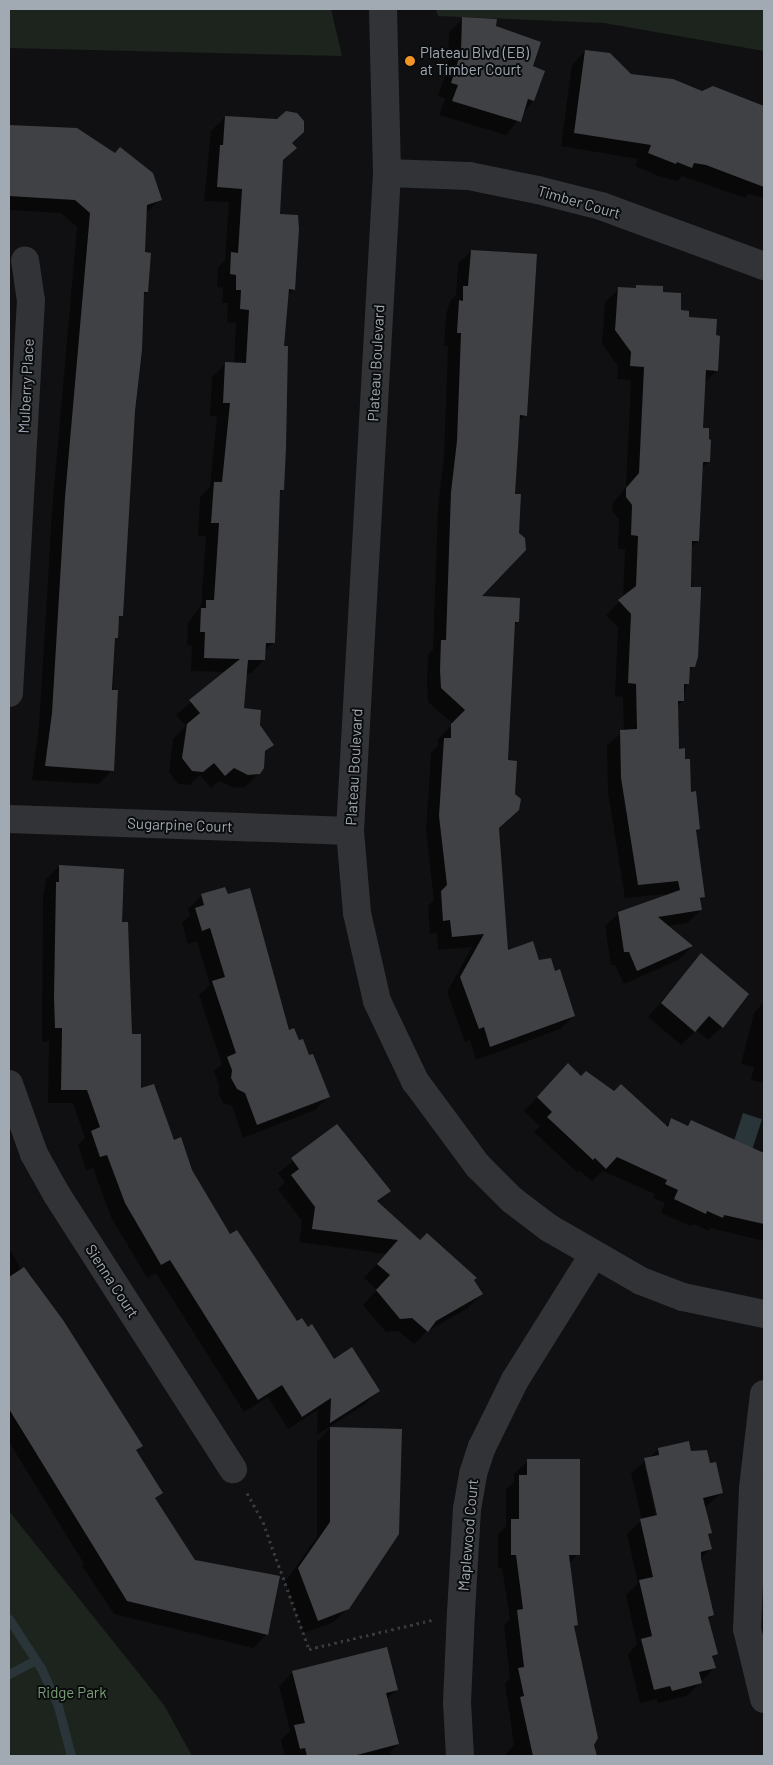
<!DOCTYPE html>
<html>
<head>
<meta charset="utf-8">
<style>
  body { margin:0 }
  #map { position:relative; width:773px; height:1765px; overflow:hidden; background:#101012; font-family:Barlow,sans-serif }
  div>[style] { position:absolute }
  .green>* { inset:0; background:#1d241d }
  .water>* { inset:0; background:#2a353a; transform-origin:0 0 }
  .shadow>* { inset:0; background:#0007 }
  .stream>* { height:9px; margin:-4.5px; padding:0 4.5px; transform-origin:4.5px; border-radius:4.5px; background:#2a353a }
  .building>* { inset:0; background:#3f4145 }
  .path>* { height:3px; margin-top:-1.5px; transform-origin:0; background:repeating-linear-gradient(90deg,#373a3e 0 2.5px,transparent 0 6.5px) }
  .minor>* { height:28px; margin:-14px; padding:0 14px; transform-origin:14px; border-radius:14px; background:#313337 }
  .tertiary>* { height:28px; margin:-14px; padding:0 14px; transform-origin:14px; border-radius:14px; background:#313337 }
  .dots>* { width:14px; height:14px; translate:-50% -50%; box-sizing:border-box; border:2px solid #0b0c0d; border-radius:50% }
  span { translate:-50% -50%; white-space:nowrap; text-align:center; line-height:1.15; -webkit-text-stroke:4px #0b0c0d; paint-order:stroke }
  .poi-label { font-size:15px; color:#a1a9b3 }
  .left { translate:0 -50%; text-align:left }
  .street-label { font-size:15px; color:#a1a9b3 }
  .park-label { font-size:15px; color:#7a9f77 }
  .frame { position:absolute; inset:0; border:10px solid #a1a9b3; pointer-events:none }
</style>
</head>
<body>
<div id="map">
  <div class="green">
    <div style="clip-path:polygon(9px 9px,331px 9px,342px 56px,9px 48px)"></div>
    <div style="clip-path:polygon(436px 9px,764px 9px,764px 51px,604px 23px,438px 16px)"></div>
    <div style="clip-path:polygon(9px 1511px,164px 1705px,192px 1756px,9px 1756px)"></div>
  </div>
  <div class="water">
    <div style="left:743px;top:1113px;width:20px;height:45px;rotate:18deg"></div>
  </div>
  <div class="shadow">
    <div style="clip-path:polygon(463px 19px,531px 67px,543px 71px,533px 101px,506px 135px,439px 115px,445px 99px,438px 96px,448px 67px,449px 32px)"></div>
    <div style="clip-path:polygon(585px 51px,630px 75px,702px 92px,713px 87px,764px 108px,764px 198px,749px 194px,745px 198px,682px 176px,677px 181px,661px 177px,635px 166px,638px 159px,561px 146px,572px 65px)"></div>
    <div style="clip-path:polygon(225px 117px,291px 143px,295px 148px,282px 162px,279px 215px,294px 289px,287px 296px,283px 347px,282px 490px,278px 494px,273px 643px,264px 652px,264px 660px,250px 674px,245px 673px,243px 709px,273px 745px,264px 754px,259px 773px,245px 787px,234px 788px,219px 781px,211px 788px,200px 775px,189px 785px,178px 784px,169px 772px,173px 739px,186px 726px,176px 715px,226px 672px,191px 671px,192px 646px,187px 645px,188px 623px,201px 606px,206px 536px,198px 536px,200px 497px,210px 487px,217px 416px,210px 416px,212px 377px,226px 363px,234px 363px,236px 323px,227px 322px,228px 303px,222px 303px,223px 288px,217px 287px,218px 267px,225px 261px,229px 202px,204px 201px,211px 131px)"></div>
    <div style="clip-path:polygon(10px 126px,160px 199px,146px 213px,144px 254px,147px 291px,143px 296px,133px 411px,122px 616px,117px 620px,114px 640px,112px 770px,99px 784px,32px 780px,39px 727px,52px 511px,77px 227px,61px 213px,9px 210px)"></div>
    <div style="clip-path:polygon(471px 251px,525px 415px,518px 422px,479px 597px,518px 622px,513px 626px,507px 762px,518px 810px,498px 829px,507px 951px,538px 961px,554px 973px,574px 1016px,560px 1029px,476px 1060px,470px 1040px,465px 1042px,447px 992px,472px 947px,438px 950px,437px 933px,430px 934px,428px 906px,434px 900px,426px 831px,431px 753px,438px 746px,438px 739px,453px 724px,428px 702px,427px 685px,428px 654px,433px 650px,438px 506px,444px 456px,448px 346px,444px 346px,446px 315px,450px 301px,456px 295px,458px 264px)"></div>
    <div style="clip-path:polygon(619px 289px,661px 293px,688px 319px,716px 371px,704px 383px,702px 429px,709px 461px,701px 469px,698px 540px,691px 548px,694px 666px,689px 672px,683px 701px,677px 706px,678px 750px,684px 761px,699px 829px,695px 833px,704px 896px,700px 901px,701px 910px,687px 923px,668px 926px,691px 947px,678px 960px,624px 984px,615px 965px,611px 965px,605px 926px,619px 913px,665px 897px,665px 894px,625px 898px,608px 792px,607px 745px,624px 731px,623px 697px,615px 696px,618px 627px,606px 615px,623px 598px,625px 549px,618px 549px,619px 519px,612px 511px,613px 503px,626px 487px,631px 380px,617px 379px,618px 366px,602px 344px,605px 302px)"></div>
    <div style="clip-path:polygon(59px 866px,121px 923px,131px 1035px,140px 1090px,230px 1236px,297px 1323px,334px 1360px,379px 1390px,365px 1404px,317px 1435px,318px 1410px,288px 1429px,268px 1397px,244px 1412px,156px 1273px,147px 1278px,111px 1217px,93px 1168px,86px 1170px,78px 1145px,85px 1138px,73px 1103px,48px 1103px,49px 1041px,42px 1042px,43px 897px,46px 879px)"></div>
    <div style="clip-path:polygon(201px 896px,288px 1032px,309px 1057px,328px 1097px,315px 1110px,243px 1138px,232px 1106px,223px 1103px,218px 1092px,219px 1085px,214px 1071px,222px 1064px,199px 995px,210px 985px,197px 941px,188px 944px,182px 923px,190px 915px,188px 909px)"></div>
    <div style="clip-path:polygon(701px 955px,722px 1027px,708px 1040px,696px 1030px,681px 1045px,648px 1017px)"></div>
    <div style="clip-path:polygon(764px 1002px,764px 1083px,751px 1080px,754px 1067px,741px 1064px,754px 1013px)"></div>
    <div style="clip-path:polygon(581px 1078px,665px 1126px,672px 1120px,687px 1126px,691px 1122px,725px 1166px,764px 1174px,764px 1241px,711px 1228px,708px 1231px,694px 1224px,691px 1226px,661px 1213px,665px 1203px,653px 1198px,655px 1194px,603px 1171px,592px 1181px,580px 1171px,578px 1173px,534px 1132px,540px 1126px,524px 1111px,554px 1079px)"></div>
    <div style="clip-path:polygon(337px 1126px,390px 1191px,377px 1203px,420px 1241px,473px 1280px,481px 1294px,468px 1308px,426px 1332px,414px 1344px,398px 1331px,386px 1332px,363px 1305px,377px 1290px,364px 1278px,386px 1254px,299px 1242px,302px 1221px,278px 1189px,285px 1182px,278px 1173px)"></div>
    <div style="clip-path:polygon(9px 1248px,21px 1269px,31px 1275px,141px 1446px,135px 1452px,162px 1492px,154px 1500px,195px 1561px,267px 1634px,253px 1648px,114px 1614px,82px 1566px,84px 1564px,9px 1442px)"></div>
    <div style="clip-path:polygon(330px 1428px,348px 1608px,334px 1622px,304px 1633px,285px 1582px,317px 1537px,317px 1442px)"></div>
    <div style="clip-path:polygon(evenodd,659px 1449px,690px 1452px,709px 1465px,722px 1493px,704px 1508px,710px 1549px,700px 1559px,713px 1615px,708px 1620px,716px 1654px,712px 1658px,714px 1668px,687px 1696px,658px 1703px,657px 1699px,640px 1703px,628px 1654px,637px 1644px,626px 1595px,638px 1583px,627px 1534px,642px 1520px,631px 1473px,659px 1449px,647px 1465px,660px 1520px,657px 1521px,645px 1467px,647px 1465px)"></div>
    <div style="clip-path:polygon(528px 1461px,578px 1554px,569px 1564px,576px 1625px,573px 1628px,596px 1756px,504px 1756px,514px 1745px,505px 1683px,510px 1678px,504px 1625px,510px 1619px,502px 1568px,498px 1568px,498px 1534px,506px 1526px,506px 1489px,514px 1482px,514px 1474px)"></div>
    <div style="clip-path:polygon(293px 1672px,396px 1690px,386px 1700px,398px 1744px,390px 1752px,391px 1756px,285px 1756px,281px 1740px,290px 1731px,279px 1686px)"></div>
  </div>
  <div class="stream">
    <div style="left:9px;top:1619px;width:59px;rotate:56.9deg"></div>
    <div style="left:41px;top:1668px;width:42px;rotate:65.9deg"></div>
    <div style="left:58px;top:1706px;width:52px;rotate:75.4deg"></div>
    <div style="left:9px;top:1674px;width:30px;rotate:-28deg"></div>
  </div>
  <div class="building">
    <div style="clip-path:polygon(462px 17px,497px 19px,496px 26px,541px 42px,533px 66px,545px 71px,534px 101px,528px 99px,521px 122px,452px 101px,458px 85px,451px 83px,461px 52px)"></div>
    <div style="clip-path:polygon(585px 50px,610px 53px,631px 74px,673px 79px,702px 91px,713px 86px,764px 106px,764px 187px,706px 165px,694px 163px,692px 168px,677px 162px,676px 164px,648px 153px,651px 145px,574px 133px)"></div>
    <div style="clip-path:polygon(286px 111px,297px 113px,304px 121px,304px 132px,292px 143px,297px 148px,283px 160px,280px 214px,298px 215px,299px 229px,295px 290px,289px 289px,284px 346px,288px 346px,286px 448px,284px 490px,280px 490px,275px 643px,266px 643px,265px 660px,248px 660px,244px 708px,261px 710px,260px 725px,274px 745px,265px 751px,264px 768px,260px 774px,248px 775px,234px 768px,225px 776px,214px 763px,203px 772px,192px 771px,182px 758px,187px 724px,200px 713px,189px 700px,240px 659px,204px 658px,205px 632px,200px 632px,201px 608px,206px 608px,206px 600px,214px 600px,219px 523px,211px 523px,214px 482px,222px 482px,230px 403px,223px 403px,225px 362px,246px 363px,249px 310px,240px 309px,241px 290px,236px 290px,236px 275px,230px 274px,231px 252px,238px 253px,242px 189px,217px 187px,220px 145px,223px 145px,225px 116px,277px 119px)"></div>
    <div style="clip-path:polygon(9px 125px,77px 128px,115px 153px,120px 147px,153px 173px,162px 200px,147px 205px,145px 252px,151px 253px,148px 292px,144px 292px,142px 350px,135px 411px,123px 616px,119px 616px,118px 638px,115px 638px,112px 690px,118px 690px,114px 771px,45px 766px,52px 713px,65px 497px,90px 213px,75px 200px,9px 196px)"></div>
    <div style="clip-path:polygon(471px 250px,537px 254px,527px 416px,520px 415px,515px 494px,521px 494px,519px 533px,525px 538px,526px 550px,482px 596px,520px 598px,519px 622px,515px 622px,508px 760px,517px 761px,515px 794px,521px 799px,519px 810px,499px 828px,508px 950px,533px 941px,539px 960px,551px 958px,555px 971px,560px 969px,575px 1016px,490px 1047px,484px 1027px,479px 1029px,460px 977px,484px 934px,452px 937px,450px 920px,443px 921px,441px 891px,447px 885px,439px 816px,444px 738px,451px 738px,451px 724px,465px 710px,441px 688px,440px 670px,441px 640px,446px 640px,451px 492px,457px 441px,461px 333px,457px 333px,459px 300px,463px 301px,463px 286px,468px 286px)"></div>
    <div style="clip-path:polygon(636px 285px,663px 286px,663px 292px,681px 293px,681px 310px,689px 311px,689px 317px,717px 319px,716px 335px,720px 336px,718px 371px,706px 370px,703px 428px,709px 428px,709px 439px,711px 440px,710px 462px,703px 462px,699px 541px,692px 541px,691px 587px,701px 587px,701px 592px,698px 657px,695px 667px,690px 667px,689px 684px,684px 684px,684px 701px,678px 701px,679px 749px,685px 748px,685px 759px,690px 759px,691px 792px,696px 791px,700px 829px,696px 830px,705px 897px,700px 898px,702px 910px,658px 917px,693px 946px,637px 971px,629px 952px,624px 952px,618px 912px,680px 890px,678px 881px,638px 885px,621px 778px,620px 730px,637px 729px,636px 684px,628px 683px,631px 614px,618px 600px,636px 586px,638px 536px,631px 535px,632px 505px,626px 497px,626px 488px,639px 473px,644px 367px,630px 366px,631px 352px,615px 330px,618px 287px,636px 288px)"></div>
    <div style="clip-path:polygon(59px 865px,124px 869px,122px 922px,128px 922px,132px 1034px,141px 1034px,141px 1088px,154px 1084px,174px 1140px,181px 1137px,192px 1170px,230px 1234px,237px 1230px,297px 1321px,302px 1318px,308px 1327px,312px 1324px,334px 1359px,352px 1347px,380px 1391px,330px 1423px,331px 1398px,302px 1417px,282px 1385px,258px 1400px,170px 1260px,161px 1265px,125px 1203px,107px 1155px,100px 1157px,91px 1131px,100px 1127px,87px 1090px,61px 1090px,62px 1028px,55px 1028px,54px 997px,56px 882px,59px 882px)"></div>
    <div style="clip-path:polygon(225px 887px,228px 894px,250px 888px,289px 1030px,294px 1028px,299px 1040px,303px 1039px,309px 1055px,313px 1054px,330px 1097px,257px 1125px,245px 1093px,237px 1089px,231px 1078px,232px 1070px,227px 1057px,236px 1053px,212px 981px,225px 977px,210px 928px,202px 931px,195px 908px,204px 905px,201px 894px)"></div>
    <div style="clip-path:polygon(701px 953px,749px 994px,723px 1028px,709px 1016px,695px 1032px,661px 1003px)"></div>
    <div style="clip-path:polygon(568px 1063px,581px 1076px,586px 1071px,614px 1091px,621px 1084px,668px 1127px,671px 1118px,688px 1126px,691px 1120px,764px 1153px,764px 1224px,724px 1215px,723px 1218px,707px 1211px,706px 1214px,674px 1199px,678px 1190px,665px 1184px,667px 1180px,617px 1157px,606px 1169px,595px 1158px,593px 1160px,547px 1117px,552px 1112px,537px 1097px)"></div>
    <div style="clip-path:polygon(337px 1124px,391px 1191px,377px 1201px,420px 1240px,427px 1233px,477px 1278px,474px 1280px,483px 1294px,436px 1321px,428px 1332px,412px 1318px,400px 1319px,376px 1290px,390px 1275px,377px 1264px,398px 1240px,312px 1229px,315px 1207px,291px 1175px,299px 1169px,291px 1158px)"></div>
    <div style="clip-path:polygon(24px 1267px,63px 1320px,143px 1446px,136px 1450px,163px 1493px,155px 1498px,195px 1560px,280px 1576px,268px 1635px,127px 1601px,9px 1409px,9px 1277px)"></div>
    <div style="clip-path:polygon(330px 1427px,402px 1429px,399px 1534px,349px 1609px,318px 1621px,298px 1568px,330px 1522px)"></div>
    <div style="clip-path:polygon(689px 1441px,691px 1451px,707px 1450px,710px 1463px,716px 1462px,723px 1493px,703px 1498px,712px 1533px,708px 1534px,712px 1549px,701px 1552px,701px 1559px,714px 1615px,708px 1617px,718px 1654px,712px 1656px,716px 1668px,699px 1672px,702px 1683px,672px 1691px,670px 1686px,654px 1690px,641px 1639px,652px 1636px,639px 1580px,653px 1577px,640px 1519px,657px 1515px,644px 1458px,659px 1455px,658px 1448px)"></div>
    <div style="clip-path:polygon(527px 1459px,580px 1459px,580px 1555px,569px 1555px,578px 1625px,574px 1626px,598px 1738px,594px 1745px,597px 1756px,533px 1756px,520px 1697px,524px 1696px,518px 1668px,524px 1667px,517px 1610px,523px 1609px,516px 1555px,511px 1555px,511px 1519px,519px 1519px,519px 1475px,527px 1475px)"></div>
    <div style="clip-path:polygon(387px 1647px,398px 1690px,386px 1693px,399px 1744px,353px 1756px,307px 1756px,305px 1748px,300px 1749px,294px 1725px,305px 1723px,292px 1671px)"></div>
  </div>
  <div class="path">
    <div style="left:247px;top:1493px;width:33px;rotate:61deg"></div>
    <div style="left:263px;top:1522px;width:135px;rotate:70.1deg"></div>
    <div style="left:309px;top:1649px;width:126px;rotate:-13.3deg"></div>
  </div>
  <div class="minor">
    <div style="left:387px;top:173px;width:82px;rotate:2.1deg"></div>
    <div style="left:469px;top:176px;width:70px;rotate:11.5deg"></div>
    <div style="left:538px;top:190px;width:65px;rotate:14.3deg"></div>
    <div style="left:601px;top:206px;width:174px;rotate:20.2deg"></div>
    <div style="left:9px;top:693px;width:393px;rotate:-86.8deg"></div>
    <div style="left:31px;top:301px;width:41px;rotate:-98.3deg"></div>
    <div style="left:9px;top:819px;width:341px;rotate:2deg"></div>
    <div style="left:9px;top:1084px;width:74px;rotate:70.3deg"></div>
    <div style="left:34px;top:1154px;width:47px;rotate:60.7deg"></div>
    <div style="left:57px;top:1195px;width:326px;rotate:57.3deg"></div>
    <div style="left:764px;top:1394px;width:95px;rotate:96.7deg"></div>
    <div style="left:753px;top:1488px;width:141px;rotate:92.4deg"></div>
    <div style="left:747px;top:1629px;width:72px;rotate:76.3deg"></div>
    <div style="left:460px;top:1756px;width:53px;rotate:-93.2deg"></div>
    <div style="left:457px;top:1703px;width:90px;rotate:-87.5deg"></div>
    <div style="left:461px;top:1613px;width:104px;rotate:-86.7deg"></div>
    <div style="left:467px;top:1509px;width:36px;rotate:-80deg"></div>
    <div style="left:473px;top:1474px;width:28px;rotate:-72deg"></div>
    <div style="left:482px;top:1447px;width:75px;rotate:-63.8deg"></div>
    <div style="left:515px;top:1380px;width:147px;rotate:-58deg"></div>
  </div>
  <div class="tertiary">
    <div style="left:383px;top:9px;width:164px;rotate:88.6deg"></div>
    <div style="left:387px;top:173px;width:659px;rotate:93.22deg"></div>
    <div style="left:350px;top:831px;width:82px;rotate:85.1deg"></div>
    <div style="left:357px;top:913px;width:90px;rotate:77.2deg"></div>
    <div style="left:377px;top:1001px;width:89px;rotate:64.6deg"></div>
    <div style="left:415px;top:1081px;width:106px;rotate:53.5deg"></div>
    <div style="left:478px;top:1166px;width:48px;rotate:45deg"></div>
    <div style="left:512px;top:1200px;width:46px;rotate:37.1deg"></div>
    <div style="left:549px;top:1228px;width:106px;rotate:29.9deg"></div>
    <div style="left:641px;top:1281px;width:45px;rotate:20.9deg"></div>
    <div style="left:683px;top:1297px;width:83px;rotate:11.9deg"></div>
  </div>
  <div class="dots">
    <div style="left:410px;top:61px;background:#f49426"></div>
  </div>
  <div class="poi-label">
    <span class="left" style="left:420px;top:61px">Plateau Blvd (EB)<br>at Timber Court</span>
  </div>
  <div class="street-label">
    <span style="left:579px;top:202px;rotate:16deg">Timber Court</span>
    <span style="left:376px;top:363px;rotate:-87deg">Plateau Boulevard</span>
    <span style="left:26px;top:386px;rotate:-87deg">Mulberry Place</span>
    <span style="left:354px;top:767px;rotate:-87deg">Plateau Boulevard</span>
    <span style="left:180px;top:825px;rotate:2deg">Sugarpine Court</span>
    <span style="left:112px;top:1281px;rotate:57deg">Sienna Court</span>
    <span style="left:468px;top:1535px;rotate:-85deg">Maplewood Court</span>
  </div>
  <div class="park-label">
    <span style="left:72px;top:1693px">Ridge Park</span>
  </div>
  <div class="frame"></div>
</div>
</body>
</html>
